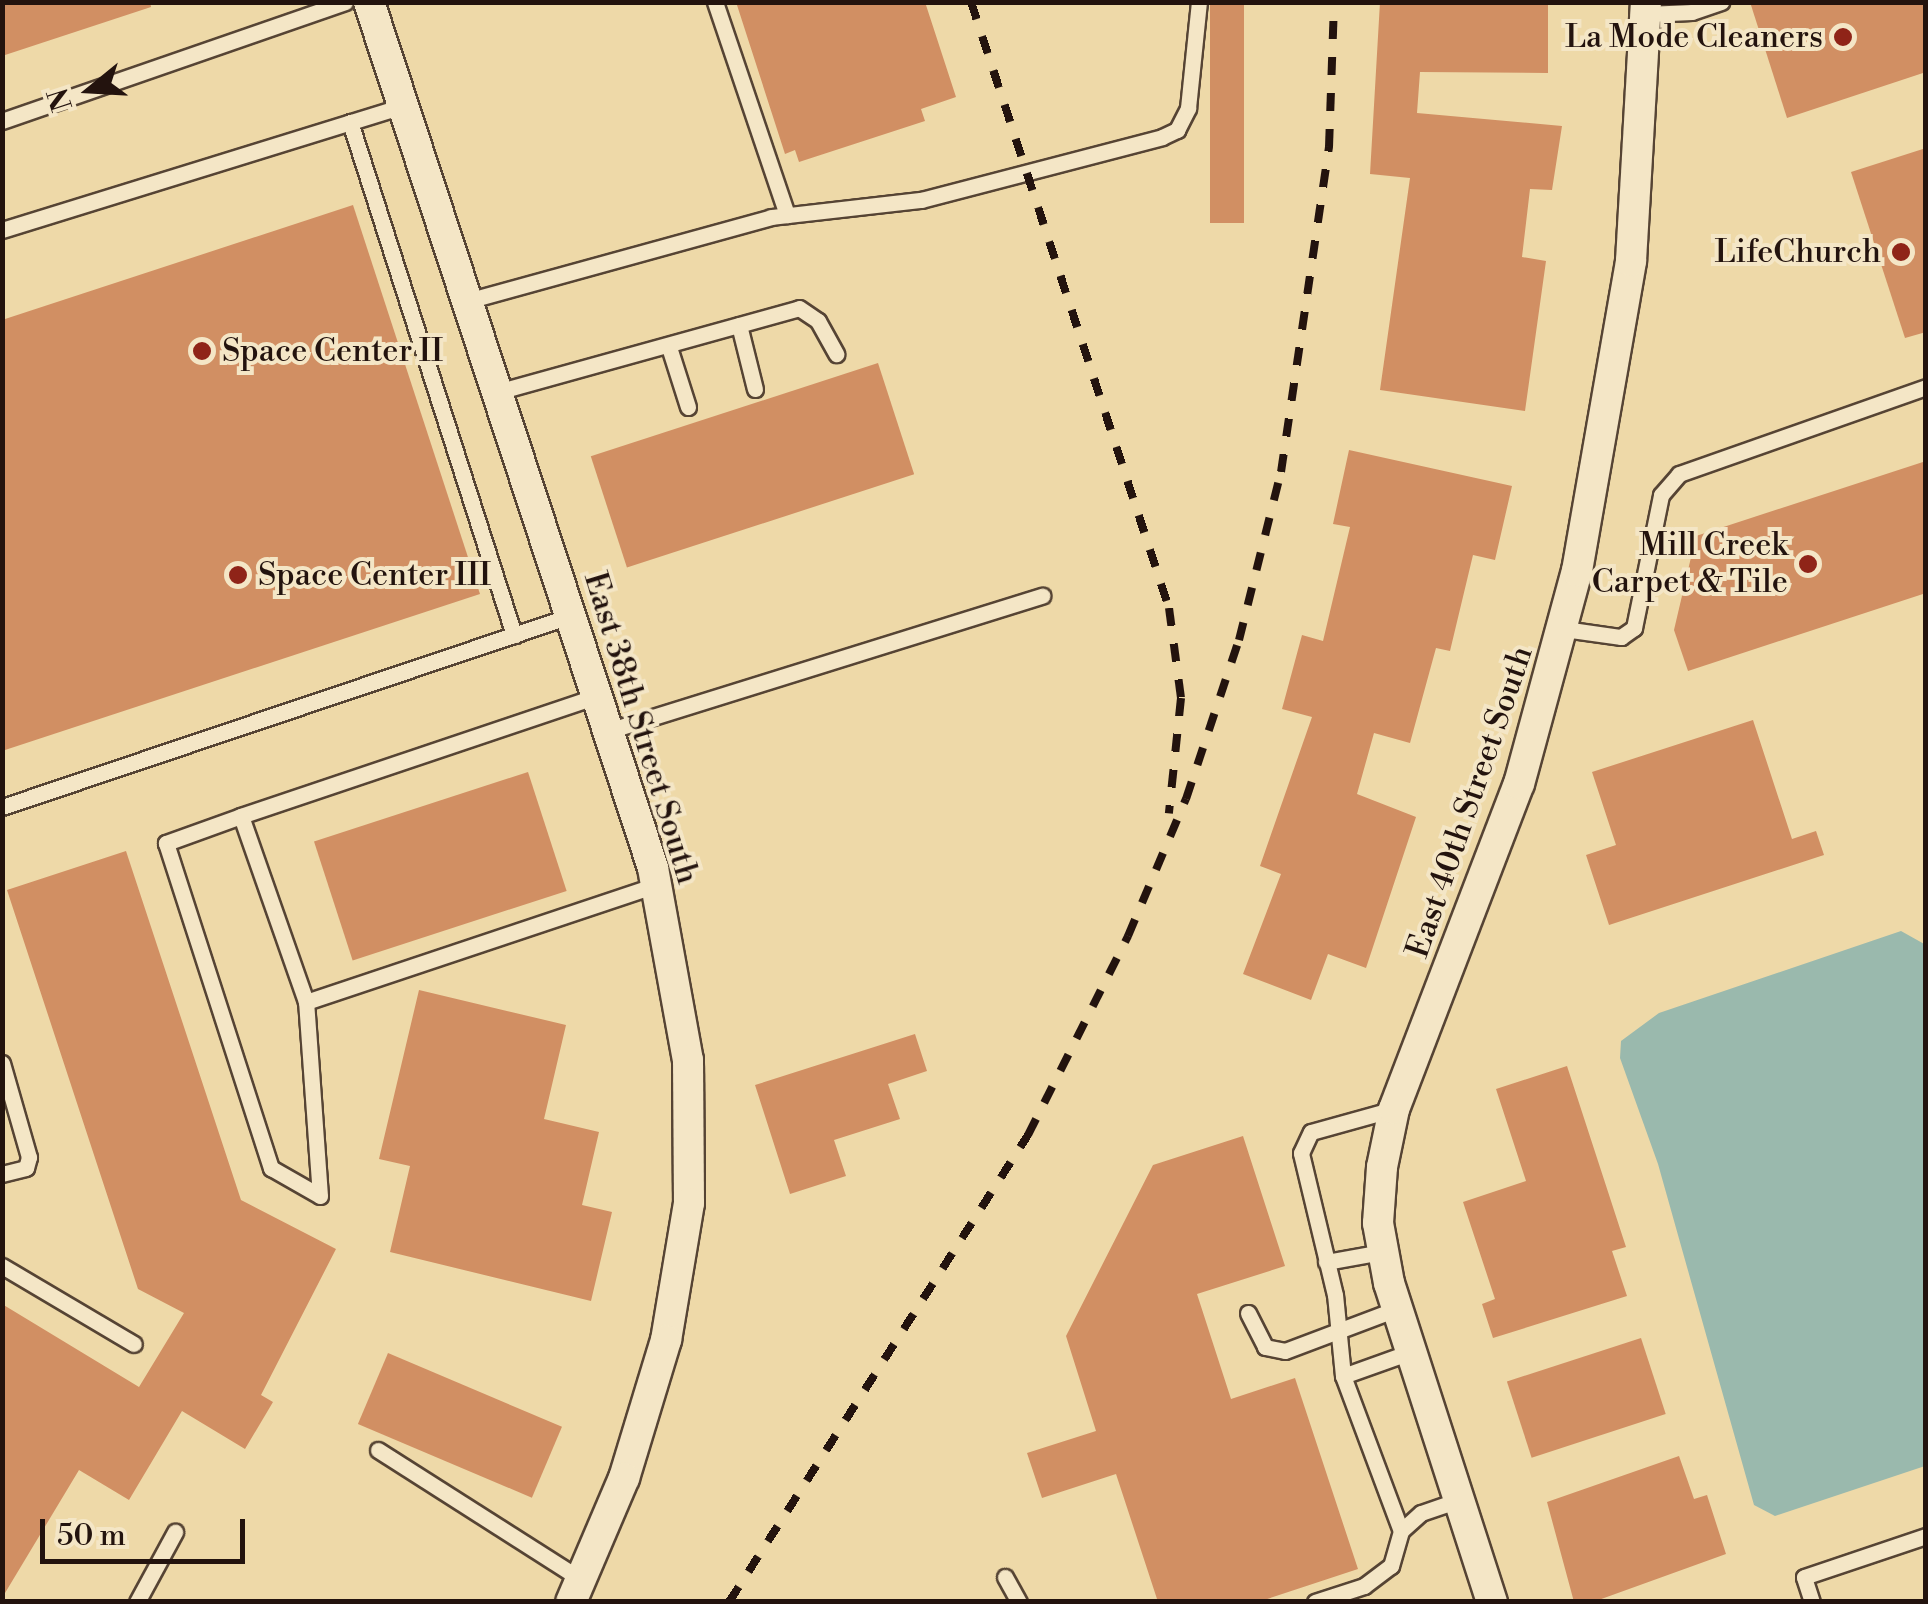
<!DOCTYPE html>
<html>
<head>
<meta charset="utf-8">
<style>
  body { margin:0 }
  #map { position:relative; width:1928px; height:1604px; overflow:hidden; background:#eed9a8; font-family:"Libre Bodoni",serif }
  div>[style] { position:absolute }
  .water>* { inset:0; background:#9ab9ad }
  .building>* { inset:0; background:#d18f63; transform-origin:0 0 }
  .roads { filter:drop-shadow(2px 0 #564434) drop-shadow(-2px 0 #564434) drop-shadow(0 2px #564434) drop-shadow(0 -2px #564434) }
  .service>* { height:15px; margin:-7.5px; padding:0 7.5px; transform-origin:7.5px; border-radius:7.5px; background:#f4e6c6 }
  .minor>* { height:30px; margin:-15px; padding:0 15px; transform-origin:15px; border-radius:15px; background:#f4e6c6 }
  .rail>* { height:8px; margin-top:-4px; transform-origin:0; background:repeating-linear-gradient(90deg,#23130e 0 18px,transparent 0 36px) }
  .dots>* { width:28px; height:28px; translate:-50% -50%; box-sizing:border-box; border:5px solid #f4e6c6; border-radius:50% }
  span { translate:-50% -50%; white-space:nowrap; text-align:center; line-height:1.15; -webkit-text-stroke:8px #f4e6c6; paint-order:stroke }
  .poi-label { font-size:32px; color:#23130e }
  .right { translate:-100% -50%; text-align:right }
  .left { translate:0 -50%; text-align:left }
  .street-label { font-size:32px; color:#23130e }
  .frame { position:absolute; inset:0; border:5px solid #23130e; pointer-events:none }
  .north { position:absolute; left:40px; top:40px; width:100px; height:100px; -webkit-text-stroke:8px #f4e6c6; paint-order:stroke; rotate:252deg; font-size:28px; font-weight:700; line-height:40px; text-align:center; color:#23130e }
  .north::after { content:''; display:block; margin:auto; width:35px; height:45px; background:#23130e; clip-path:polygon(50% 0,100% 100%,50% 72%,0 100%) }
  .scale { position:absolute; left:40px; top:1519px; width:205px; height:45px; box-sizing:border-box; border:5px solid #23130e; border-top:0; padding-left:12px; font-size:30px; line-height:35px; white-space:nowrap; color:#23130e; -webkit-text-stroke:8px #f4e6c6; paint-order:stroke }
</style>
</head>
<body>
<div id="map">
  <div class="water">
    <div style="clip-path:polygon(1901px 931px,1926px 945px,1925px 1466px,1775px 1516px,1754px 1505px,1658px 1164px,1620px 1058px,1621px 1041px,1659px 1013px)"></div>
  </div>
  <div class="building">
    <div style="clip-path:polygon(2px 2px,150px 2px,151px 7px,2px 56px)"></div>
    <div style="clip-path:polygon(736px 2px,925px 2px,956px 97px,921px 109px,925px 121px,799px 162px,795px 150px,785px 154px)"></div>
    <div style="left:1210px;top:2px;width:34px;height:221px"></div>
    <div style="clip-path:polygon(1380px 2px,1548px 2px,1548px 73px,1420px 72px,1417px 113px,1562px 126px,1552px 190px,1530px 189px,1522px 257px,1546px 261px,1525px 411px,1380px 390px,1410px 178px,1370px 174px)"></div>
    <div style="clip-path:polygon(1750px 2px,1926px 2px,1926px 72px,1787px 118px)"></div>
    <div style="clip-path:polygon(1926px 148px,1926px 332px,1905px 338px,1851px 172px)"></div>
    <div style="clip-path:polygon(353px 205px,480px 594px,2px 751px,2px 320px)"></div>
    <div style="left:878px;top:363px;width:117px;height:302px;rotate:72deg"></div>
    <div style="clip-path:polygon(1349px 450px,1512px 486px,1495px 560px,1473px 555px,1450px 651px,1436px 648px,1410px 743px,1374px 733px,1357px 794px,1416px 817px,1366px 968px,1328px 954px,1311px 1000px,1243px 974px,1281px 874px,1260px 866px,1312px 717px,1282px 709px,1302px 635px,1323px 641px,1350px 527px,1333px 524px)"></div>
    <div style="clip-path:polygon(1926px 461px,1926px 593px,1688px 671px,1674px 630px,1696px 536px)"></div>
    <div style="clip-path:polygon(1753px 720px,1792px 839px,1816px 831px,1824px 855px,1609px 925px,1586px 855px,1616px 845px,1592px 772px)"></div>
    <div style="left:528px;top:772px;width:125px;height:225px;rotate:72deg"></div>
    <div style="clip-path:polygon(126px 851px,241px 1200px,336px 1249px,261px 1395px,273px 1402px,245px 1449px,182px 1411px,129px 1500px,79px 1470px,2px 1598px,2px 1304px,139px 1387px,184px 1313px,138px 1289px,7px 890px)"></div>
    <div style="clip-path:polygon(419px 990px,566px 1025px,544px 1119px,599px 1132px,582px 1205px,612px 1212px,591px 1301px,390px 1252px,410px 1166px,379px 1159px)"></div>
    <div style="clip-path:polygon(915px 1034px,927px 1071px,888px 1084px,900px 1119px,834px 1140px,846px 1176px,790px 1194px,755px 1085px)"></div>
    <div style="clip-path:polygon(1567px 1066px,1626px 1247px,1612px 1251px,1627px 1296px,1493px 1338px,1482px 1304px,1495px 1299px,1463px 1202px,1526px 1181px,1496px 1089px)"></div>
    <div style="clip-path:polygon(1243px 1136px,1285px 1266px,1197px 1294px,1231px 1399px,1295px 1378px,1358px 1569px,1258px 1602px,1158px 1602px,1116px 1474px,1042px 1498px,1027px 1453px,1096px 1431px,1066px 1336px,1153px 1165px)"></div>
    <div style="left:1641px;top:1338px;width:80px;height:141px;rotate:72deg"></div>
    <div style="left:388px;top:1353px;width:189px;height:77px;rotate:23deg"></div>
    <div style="clip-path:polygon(1679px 1456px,1694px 1499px,1707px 1495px,1726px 1554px,1593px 1602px,1574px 1602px,1547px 1502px)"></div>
  </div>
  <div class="roads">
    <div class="service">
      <div style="left:715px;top:2px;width:225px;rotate:71.3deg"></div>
      <div style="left:1646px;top:14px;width:46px;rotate:-2.5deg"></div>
      <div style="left:1692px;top:12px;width:31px;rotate:-19deg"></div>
      <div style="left:2px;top:121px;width:363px;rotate:-19.1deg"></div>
      <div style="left:350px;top:122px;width:539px;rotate:72.27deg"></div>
      <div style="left:2px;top:230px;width:420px;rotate:-17.2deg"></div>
      <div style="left:467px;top:301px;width:315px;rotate:-15.4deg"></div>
      <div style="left:771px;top:217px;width:151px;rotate:-6.5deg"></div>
      <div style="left:921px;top:200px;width:249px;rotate:-14.6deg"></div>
      <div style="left:1162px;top:137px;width:17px;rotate:-25deg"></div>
      <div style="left:1177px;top:130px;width:25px;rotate:-63deg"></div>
      <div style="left:1188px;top:108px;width:107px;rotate:-84.1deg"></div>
      <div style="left:739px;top:325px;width:66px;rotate:76deg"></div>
      <div style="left:669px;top:347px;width:63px;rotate:72.4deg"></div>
      <div style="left:497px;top:392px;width:313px;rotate:-15.5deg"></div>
      <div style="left:799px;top:308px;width:23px;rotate:34deg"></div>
      <div style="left:818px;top:321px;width:38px;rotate:61deg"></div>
      <div style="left:1564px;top:629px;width:58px;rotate:8deg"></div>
      <div style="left:1621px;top:637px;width:16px;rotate:-35deg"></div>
      <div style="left:1634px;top:628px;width:136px;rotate:-78.5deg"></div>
      <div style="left:1661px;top:495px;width:28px;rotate:-49deg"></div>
      <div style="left:1679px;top:474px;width:262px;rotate:-19.4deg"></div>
      <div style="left:597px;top:696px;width:376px;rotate:161.4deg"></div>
      <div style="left:241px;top:816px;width:197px;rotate:70.7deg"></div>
      <div style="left:306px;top:1002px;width:369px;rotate:-18.5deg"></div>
      <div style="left:608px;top:731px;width:455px;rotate:-17.3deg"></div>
      <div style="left:2px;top:807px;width:599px;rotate:-18.59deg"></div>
      <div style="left:241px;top:816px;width:80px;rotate:160.2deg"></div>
      <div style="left:166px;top:843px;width:342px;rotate:72.1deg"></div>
      <div style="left:271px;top:1168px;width:56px;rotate:29.7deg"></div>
      <div style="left:320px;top:1196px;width:195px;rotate:-94.1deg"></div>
      <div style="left:2px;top:1063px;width:98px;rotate:74deg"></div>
      <div style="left:29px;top:1157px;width:11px;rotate:105deg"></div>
      <div style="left:26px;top:1168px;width:25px;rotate:166deg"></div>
      <div style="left:1326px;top:1262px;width:57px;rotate:-10.1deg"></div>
      <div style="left:2px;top:1266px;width:153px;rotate:30.6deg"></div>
      <div style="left:1248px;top:1313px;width:38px;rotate:63deg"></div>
      <div style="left:1265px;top:1347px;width:20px;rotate:11deg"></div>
      <div style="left:1285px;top:1351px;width:119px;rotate:-20.7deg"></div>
      <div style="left:1343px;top:1376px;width:81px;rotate:-95.6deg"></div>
      <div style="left:1335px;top:1295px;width:146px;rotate:-103.5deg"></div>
      <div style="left:1301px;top:1153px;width:23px;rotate:-65deg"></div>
      <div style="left:1311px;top:1132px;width:86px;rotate:-15.5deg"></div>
      <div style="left:378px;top:1450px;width:242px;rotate:32.5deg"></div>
      <div style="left:1401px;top:1531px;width:165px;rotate:-110.5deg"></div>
      <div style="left:1343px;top:1376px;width:71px;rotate:-19.7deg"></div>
      <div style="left:1005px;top:1577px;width:29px;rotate:61deg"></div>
      <div style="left:137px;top:1602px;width:80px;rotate:-61.5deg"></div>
      <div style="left:1315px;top:1602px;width:52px;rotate:-18.1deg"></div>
      <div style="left:1364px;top:1586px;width:34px;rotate:-37deg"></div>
      <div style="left:1391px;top:1566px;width:36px;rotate:-74deg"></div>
      <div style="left:1401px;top:1531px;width:27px;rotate:-42deg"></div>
      <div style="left:1421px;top:1513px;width:39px;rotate:-19deg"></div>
      <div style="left:1812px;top:1602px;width:26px;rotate:-108deg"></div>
      <div style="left:1804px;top:1577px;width:129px;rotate:-18.6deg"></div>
    </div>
    <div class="minor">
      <div style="left:369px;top:2px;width:911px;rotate:71.84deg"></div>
      <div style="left:653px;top:868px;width:195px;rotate:79.7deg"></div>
      <div style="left:688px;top:1060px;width:143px;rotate:89.6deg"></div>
      <div style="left:689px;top:1203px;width:139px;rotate:99.5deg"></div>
      <div style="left:666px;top:1340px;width:144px;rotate:106.9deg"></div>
      <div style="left:624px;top:1478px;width:135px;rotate:113.1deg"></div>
      <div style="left:1492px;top:1602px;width:335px;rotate:-107.9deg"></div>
      <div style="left:1389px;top:1283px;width:61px;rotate:-100.4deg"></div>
      <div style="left:1378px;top:1223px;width:56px;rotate:-85.9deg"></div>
      <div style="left:1382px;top:1167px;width:59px;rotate:-78.3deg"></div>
      <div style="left:1394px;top:1109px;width:348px;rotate:-69deg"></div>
      <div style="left:1519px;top:784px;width:221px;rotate:-74.8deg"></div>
      <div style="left:1577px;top:571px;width:315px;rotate:-80.1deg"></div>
      <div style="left:1631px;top:261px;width:259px;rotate:-86.7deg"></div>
    </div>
  </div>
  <div class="rail">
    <div style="left:971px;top:2px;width:638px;rotate:71.91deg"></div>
    <div style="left:1169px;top:608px;width:91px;rotate:82.4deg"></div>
    <div style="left:1181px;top:698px;width:116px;rotate:96deg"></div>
    <div style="left:729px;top:1602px;width:555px;rotate:-57.37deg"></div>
    <div style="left:1028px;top:1135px;width:223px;rotate:-63.3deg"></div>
    <div style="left:1128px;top:936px;width:149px;rotate:-67.1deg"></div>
    <div style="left:1186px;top:799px;width:168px;rotate:-71.6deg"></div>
    <div style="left:1239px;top:640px;width:173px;rotate:-76deg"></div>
    <div style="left:1281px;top:472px;width:329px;rotate:-81.6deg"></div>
    <div style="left:1329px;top:147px;width:145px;rotate:-88deg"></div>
  </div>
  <div class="dots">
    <div style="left:1843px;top:37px;background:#8f2418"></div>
    <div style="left:1901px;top:252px;background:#8f2418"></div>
    <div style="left:202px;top:351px;background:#8f2418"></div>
    <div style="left:1808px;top:564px;background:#8f2418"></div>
    <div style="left:238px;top:575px;background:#8f2418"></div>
  </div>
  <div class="poi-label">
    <span class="right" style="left:1823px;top:37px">La Mode Cleaners</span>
    <span class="right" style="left:1881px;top:252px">LifeChurch</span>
    <span class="left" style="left:222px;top:351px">Space Center II</span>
    <span class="right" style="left:1788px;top:564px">Mill Creek<br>Carpet &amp; Tile</span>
    <span class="left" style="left:258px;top:575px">Space Center III</span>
  </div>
  <div class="street-label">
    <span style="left:641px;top:728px;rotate:73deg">East 38th Street South</span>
    <span style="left:1470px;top:802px;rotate:-71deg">East 40th Street South</span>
  </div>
  <div class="frame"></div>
  <div class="north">N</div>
  <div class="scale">50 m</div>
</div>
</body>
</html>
